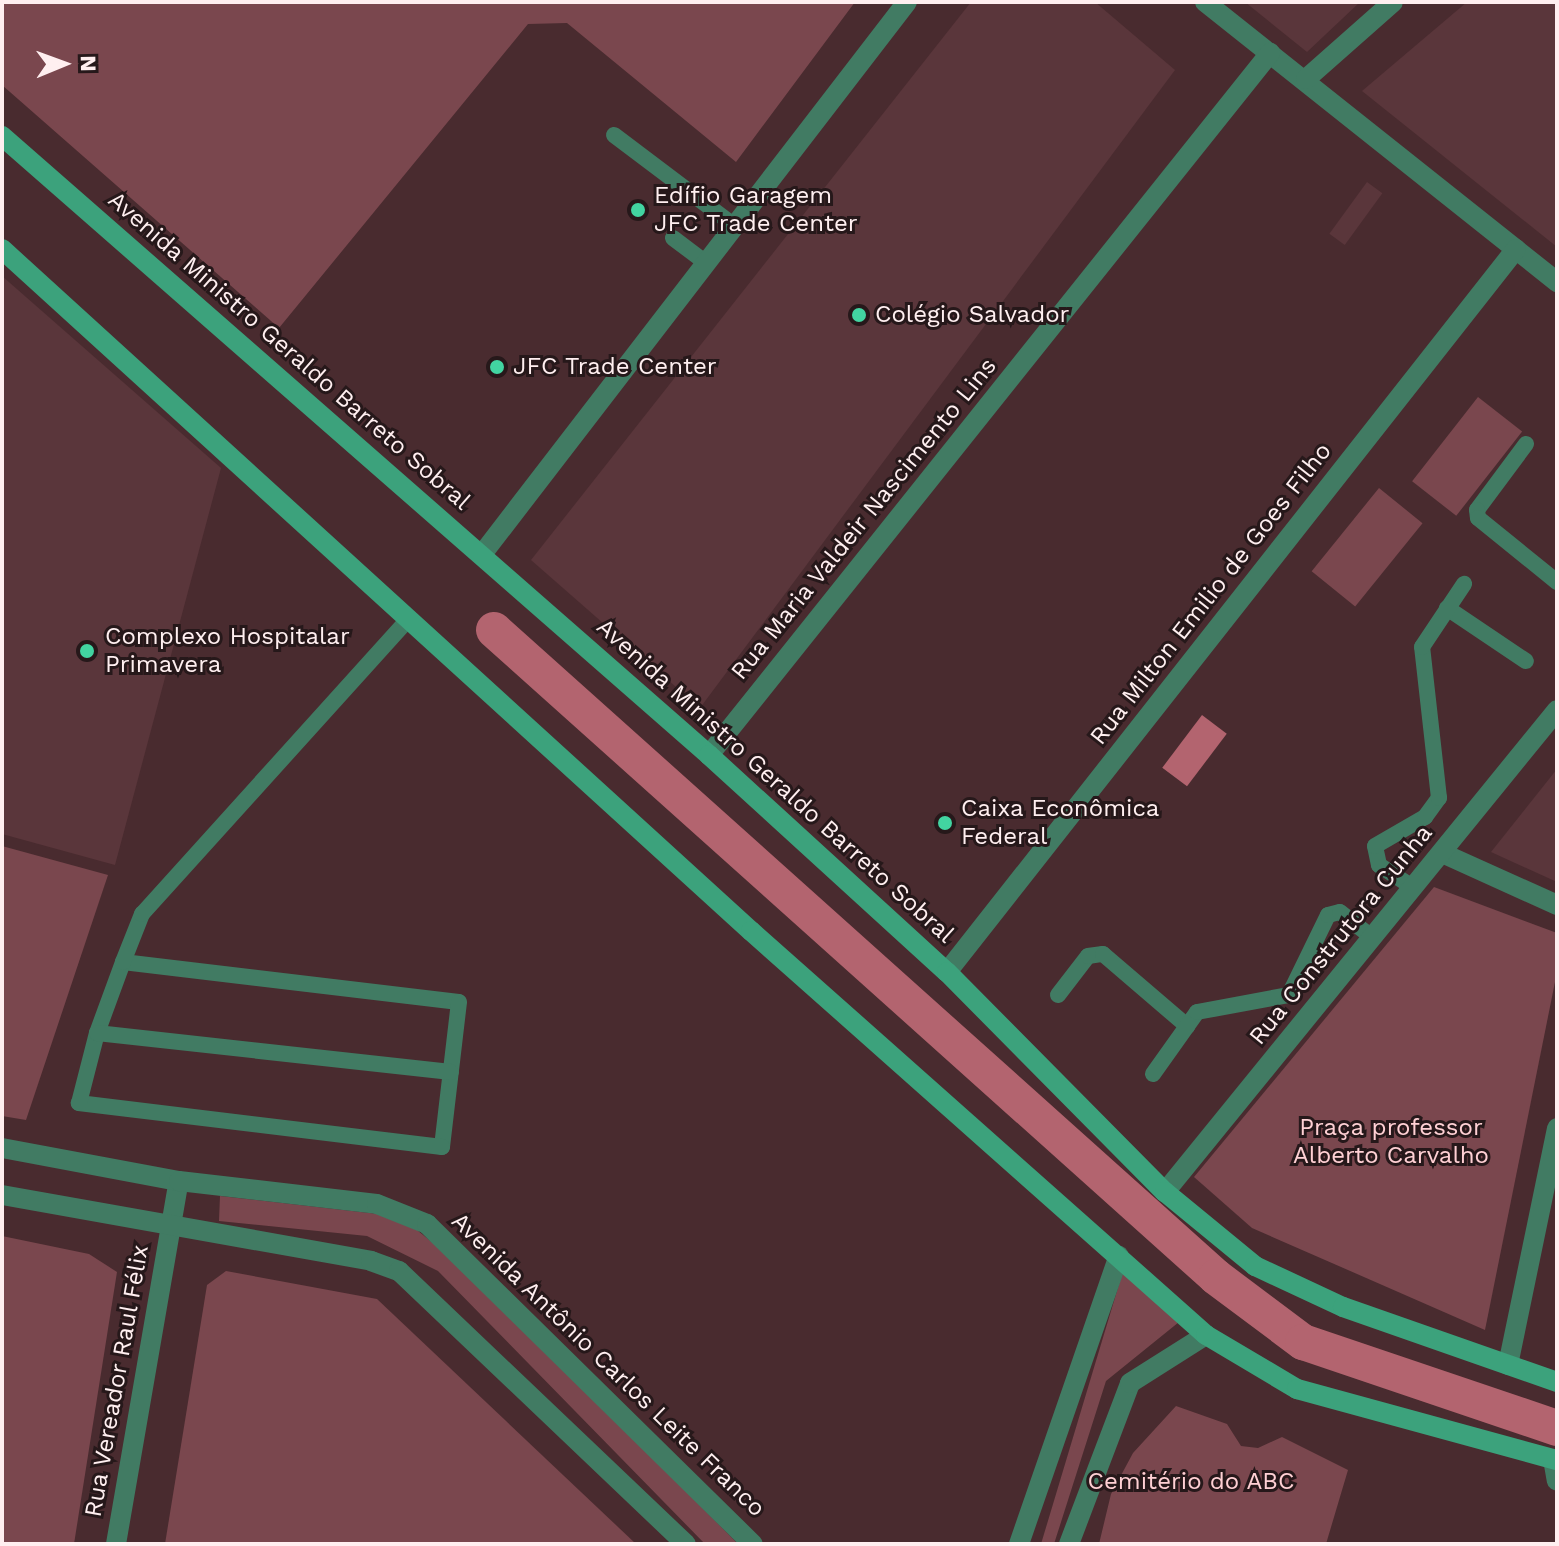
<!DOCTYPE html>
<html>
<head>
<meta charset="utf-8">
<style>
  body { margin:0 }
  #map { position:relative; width:1559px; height:1546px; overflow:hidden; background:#492b2f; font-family:"Work Sans",sans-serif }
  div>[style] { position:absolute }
  .built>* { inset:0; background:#5a363b; transform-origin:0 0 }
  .green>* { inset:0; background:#7a474e; transform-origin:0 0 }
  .water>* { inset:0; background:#b3646f; transform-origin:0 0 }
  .canal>* { height:36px; margin:-18px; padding:0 18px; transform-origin:18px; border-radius:18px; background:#b3646f }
  .service>* { height:16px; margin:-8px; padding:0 8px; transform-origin:8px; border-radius:8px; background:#417b63 }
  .minor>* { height:20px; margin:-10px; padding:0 10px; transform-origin:10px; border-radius:10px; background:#417b63 }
  .tertiary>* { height:20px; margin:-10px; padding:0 10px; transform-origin:10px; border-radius:10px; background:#417b63 }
  .secondary>* { height:20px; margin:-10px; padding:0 10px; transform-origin:10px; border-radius:10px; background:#3ca27c }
  .dots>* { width:22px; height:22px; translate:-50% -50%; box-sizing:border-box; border:4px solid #26181a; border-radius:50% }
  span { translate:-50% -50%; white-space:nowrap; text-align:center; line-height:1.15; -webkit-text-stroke:6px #26181a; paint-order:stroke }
  .poi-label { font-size:24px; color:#ffeff0 }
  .left { translate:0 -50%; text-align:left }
  .street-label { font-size:24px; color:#ffeff0 }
  .park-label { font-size:24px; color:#ffd0d4 }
  .frame { position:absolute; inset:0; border:4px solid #ffeff0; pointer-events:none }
  .north { position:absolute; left:24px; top:24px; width:80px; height:80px; -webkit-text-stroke:6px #26181a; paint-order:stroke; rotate:89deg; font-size:22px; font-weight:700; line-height:32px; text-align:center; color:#ffeff0 }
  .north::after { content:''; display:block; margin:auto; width:28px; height:36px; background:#ffeff0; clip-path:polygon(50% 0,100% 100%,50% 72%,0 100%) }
</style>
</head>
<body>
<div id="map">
  <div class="built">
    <div style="clip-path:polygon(971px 2px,1095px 2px,1175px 70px,700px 708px,531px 560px)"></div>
    <div style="clip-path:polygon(1245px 2px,1360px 2px,1307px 52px)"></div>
    <div style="clip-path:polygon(1467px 2px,1557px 2px,1557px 247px,1362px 91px)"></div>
    <div style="left:1367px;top:182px;width:19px;height:64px;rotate:36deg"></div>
    <div style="clip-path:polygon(2px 276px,221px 468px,115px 865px,2px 834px)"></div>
    <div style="clip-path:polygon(1557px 769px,1557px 882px,1491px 852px)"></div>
  </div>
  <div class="green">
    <div style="clip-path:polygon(2px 2px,855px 2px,736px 162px,567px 23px,528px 24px,279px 328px,2px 85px)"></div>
    <div style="left:1478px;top:397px;width:56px;height:107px;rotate:38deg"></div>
    <div style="left:1379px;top:488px;width:56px;height:107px;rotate:39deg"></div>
    <div style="clip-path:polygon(2px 846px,108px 875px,26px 1120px,2px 1116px)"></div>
    <div style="clip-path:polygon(1434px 887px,1557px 933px,1557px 972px,1485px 1330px,1252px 1228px,1194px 1177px)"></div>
    <div style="clip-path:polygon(220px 1196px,378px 1214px,417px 1230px,477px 1279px,738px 1544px,705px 1544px,438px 1271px,367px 1236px,219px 1221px)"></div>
    <div style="clip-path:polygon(2px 1236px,89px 1254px,117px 1272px,74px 1544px,2px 1544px)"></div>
    <div style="clip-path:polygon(226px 1271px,377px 1299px,636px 1544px,165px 1544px,207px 1285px)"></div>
    <div style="clip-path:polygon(1123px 1271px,1179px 1322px,1106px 1381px,1054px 1544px,1041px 1544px)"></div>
    <div style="clip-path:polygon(1176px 1406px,1227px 1424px,1241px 1446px,1258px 1448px,1282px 1437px,1348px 1470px,1326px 1544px,1099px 1544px,1111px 1494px,1133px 1453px)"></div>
  </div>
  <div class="water">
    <div style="left:1202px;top:715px;width:31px;height:66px;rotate:37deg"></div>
  </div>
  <div class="canal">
    <div style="left:494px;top:630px;width:969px;rotate:41.86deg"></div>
    <div style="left:1216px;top:1277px;width:109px;rotate:36.8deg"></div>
    <div style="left:1303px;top:1342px;width:268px;rotate:18.7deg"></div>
  </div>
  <div class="service">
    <div style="left:614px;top:135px;width:148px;rotate:37deg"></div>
    <div style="left:673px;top:238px;width:38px;rotate:37deg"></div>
    <div style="left:1526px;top:444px;width:82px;rotate:126.6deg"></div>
    <div style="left:1477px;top:510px;width:8px;rotate:83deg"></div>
    <div style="left:1478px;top:518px;width:102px;rotate:39deg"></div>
    <div style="left:1447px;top:608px;width:95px;rotate:33.9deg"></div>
    <div style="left:1414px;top:888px;width:42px;rotate:-146.7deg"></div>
    <div style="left:1379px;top:865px;width:19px;rotate:-102deg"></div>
    <div style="left:1375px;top:846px;width:58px;rotate:-30.1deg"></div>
    <div style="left:1425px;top:817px;width:24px;rotate:-54deg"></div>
    <div style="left:1439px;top:798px;width:152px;rotate:-96.4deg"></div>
    <div style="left:1422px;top:647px;width:76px;rotate:-56.3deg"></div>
    <div style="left:123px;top:962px;width:338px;rotate:6.8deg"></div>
    <div style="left:459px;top:1002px;width:146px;rotate:96.7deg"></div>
    <div style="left:442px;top:1147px;width:366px;rotate:-173.1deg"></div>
    <div style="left:79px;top:1103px;width:72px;rotate:-75.6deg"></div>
    <div style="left:97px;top:1033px;width:76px;rotate:-69.9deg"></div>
    <div style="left:123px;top:962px;width:52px;rotate:-68.4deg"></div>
    <div style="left:142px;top:914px;width:399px;rotate:-47.9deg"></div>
    <div style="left:1058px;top:995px;width:49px;rotate:-52.4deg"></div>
    <div style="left:1088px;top:956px;width:15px;rotate:-8deg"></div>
    <div style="left:1103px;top:954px;width:111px;rotate:40.6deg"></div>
    <div style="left:97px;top:1033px;width:356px;rotate:6.3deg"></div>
    <div style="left:1153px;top:1074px;width:76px;rotate:-54.6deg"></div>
    <div style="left:1197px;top:1012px;width:94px;rotate:-10.5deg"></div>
    <div style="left:1289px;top:995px;width:89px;rotate:-64deg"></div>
    <div style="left:1328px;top:915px;width:12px;rotate:-14deg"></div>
    <div style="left:1340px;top:912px;width:42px;rotate:38.2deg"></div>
  </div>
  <div class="minor">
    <div style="left:1205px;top:2px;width:450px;rotate:38.5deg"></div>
    <div style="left:1306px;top:79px;width:116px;rotate:-41.5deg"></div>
    <div style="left:483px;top:553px;width:695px;rotate:-52.42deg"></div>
    <div style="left:709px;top:755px;width:899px;rotate:-51.37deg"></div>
    <div style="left:1442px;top:853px;width:126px;rotate:24.3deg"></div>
    <div style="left:947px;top:972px;width:920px;rotate:-51.8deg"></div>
    <div style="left:1165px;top:1192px;width:621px;rotate:-50.88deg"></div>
    <div style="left:1508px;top:1365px;width:242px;rotate:-78.3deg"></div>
    <div style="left:1553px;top:1459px;width:22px;rotate:80deg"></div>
    <div style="left:116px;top:1544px;width:368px;rotate:-80.2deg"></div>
  </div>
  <div class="tertiary">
    <div style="left:2px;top:1148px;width:180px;rotate:10.6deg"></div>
    <div style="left:179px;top:1181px;width:199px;rotate:6.6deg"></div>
    <div style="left:377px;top:1204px;width:54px;rotate:21.8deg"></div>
    <div style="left:427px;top:1224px;width:457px;rotate:44.5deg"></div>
    <div style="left:2px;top:1195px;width:375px;rotate:10.1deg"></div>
    <div style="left:371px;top:1261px;width:30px;rotate:20deg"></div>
    <div style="left:399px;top:1271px;width:396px;rotate:43.6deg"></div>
    <div style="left:1019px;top:1544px;width:305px;rotate:-70.9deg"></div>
    <div style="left:1069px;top:1544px;width:172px;rotate:-69.2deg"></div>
    <div style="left:1130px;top:1383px;width:90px;rotate:-32.3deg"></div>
  </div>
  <div class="secondary">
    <div style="left:2px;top:136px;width:940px;rotate:41.2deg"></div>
    <div style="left:709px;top:755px;width:322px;rotate:42.4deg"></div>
    <div style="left:947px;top:972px;width:310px;rotate:45.3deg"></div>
    <div style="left:1165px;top:1192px;width:117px;rotate:39.4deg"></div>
    <div style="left:1255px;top:1266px;width:97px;rotate:25deg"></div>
    <div style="left:1343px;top:1307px;width:227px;rotate:19.3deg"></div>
    <div style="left:2px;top:249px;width:1013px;rotate:42.32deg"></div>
    <div style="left:751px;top:931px;width:608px;rotate:41.6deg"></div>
    <div style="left:1206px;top:1335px;width:106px;rotate:30.7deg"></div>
    <div style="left:1297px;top:1389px;width:270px;rotate:15.3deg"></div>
  </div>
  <div class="dots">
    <div style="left:638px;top:210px;background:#42d4a1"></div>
    <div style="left:859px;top:315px;background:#42d4a1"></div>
    <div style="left:497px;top:367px;background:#42d4a1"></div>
    <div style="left:87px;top:651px;background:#42d4a1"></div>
    <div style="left:945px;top:823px;background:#42d4a1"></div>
  </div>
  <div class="poi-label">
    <span class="left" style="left:654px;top:210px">Edífio Garagem<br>JFC Trade Center</span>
    <span class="left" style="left:875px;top:315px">Colégio Salvador</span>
    <span class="left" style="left:513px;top:367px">JFC Trade Center</span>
    <span class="left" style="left:105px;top:651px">Complexo Hospitalar<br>Primavera</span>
    <span class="left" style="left:961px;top:823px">Caixa Econômica<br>Federal</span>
  </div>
  <div class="street-label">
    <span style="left:289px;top:351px;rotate:41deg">Avenida Ministro Geraldo Barreto Sobral</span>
    <span style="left:864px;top:519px;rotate:-51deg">Rua Maria Valdeir Nascimento Lins</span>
    <span style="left:1211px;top:594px;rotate:-52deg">Rua Milton Emilio de Goes Filho</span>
    <span style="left:775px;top:781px;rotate:42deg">Avenida Ministro Geraldo Barreto Sobral</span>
    <span style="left:1341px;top:935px;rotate:-51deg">Rua Construtora Cunha</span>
    <span style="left:608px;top:1365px;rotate:44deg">Avenida Antônio Carlos Leite Franco</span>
    <span style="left:117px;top:1381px;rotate:-80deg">Rua Vereador Raul Félix</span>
  </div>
  <div class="park-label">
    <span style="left:1391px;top:1142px">Praça professor<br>Alberto Carvalho</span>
    <span style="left:1191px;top:1482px">Cemitério do ABC</span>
  </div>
  <div class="frame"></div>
  <div class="north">N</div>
</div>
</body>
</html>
